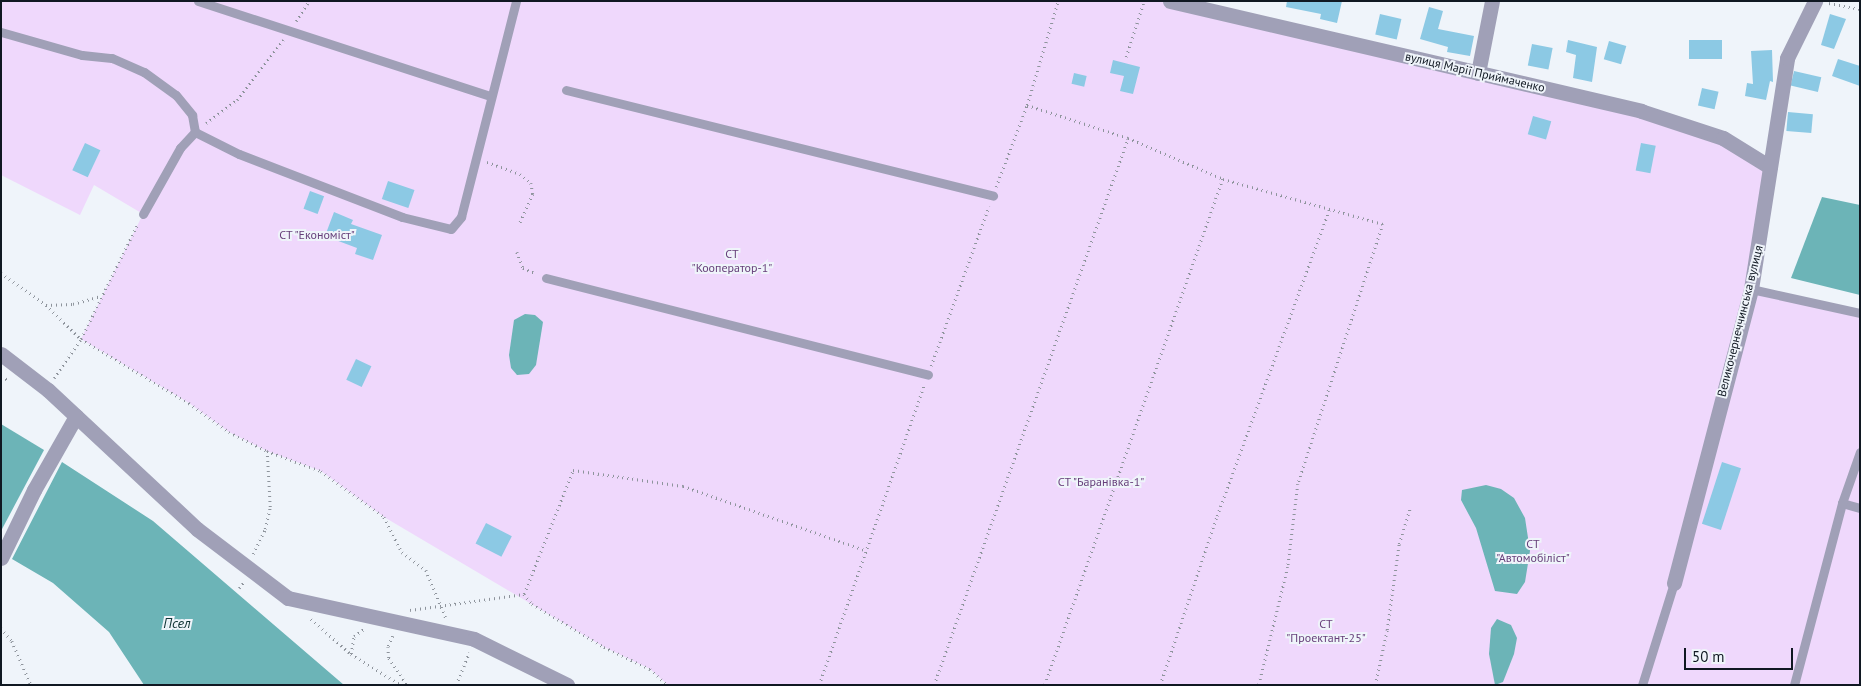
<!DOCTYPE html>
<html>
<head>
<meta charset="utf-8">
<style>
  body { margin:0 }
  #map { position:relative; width:1861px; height:686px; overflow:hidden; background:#eff4fa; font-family:"PT Sans",sans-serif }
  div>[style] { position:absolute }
  .green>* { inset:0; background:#efd8fc }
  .water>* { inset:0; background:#6cb4b7 }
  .building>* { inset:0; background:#8cc9e4; transform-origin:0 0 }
  .path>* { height:2.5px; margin-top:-1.25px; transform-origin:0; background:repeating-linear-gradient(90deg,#8e949c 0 1px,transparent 0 5px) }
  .lane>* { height:9px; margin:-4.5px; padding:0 4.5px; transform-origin:4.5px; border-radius:4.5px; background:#a0a0b7 }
  .street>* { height:15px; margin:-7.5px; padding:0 7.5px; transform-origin:7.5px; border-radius:7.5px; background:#a0a0b7 }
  span { translate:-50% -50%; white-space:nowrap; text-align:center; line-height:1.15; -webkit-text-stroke:4px #eff4fa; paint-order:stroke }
  .street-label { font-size:12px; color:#101822 }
  .park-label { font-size:12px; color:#663f7a }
  .water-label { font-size:14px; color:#103536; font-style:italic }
  .frame { position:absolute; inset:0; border:2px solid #101822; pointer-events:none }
  .scale { position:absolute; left:1684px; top:648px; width:109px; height:22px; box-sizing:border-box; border:2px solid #101822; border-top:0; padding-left:6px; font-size:15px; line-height:18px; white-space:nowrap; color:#101822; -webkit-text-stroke:4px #eff4fa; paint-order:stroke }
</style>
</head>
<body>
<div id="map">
  <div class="green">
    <div style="clip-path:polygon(1px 1px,1170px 1px,1723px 138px,1770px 167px,1751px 289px,1860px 313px,1860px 685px,668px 685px,650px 669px,604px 647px,384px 517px,321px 471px,267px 451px,229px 432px,189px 403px,81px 339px,143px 214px,94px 185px,80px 215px,1px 175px)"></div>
  </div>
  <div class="water">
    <div style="clip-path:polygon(1822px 197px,1860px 205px,1860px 295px,1791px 278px)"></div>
    <div style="clip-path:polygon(525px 314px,535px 315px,543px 322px,536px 365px,529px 374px,517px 375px,511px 368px,509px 355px,514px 320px)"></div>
    <div style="clip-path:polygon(1px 424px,44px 450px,1px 531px)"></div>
    <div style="clip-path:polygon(62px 462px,153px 521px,344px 685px,144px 685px,109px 632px,53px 583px,12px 559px)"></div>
    <div style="clip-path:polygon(1486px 485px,1501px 489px,1514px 498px,1525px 518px,1530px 551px,1525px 582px,1517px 594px,1495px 591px,1476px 528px,1461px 500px,1462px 490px)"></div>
    <div style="clip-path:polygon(1497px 619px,1511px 625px,1517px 638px,1514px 654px,1503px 682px,1495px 685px,1489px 654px,1491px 628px)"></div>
  </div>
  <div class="building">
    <div style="clip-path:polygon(1287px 1px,1342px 1px,1337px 23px,1320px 19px,1321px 14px,1286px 7px)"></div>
    <div style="clip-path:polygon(1429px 7px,1443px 11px,1438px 29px,1474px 36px,1470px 56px,1447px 52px,1448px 47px,1420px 39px)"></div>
    <div style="left:1380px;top:14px;width:22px;height:21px;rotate:13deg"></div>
    <div style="clip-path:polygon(1830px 14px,1846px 19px,1834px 49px,1821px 45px)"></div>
    <div style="clip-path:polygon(1568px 40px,1597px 47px,1592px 82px,1573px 78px,1576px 55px,1566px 52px)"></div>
    <div style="left:1689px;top:40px;width:33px;height:19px"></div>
    <div style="left:1609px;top:41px;width:18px;height:19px;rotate:16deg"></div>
    <div style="left:1532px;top:44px;width:21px;height:22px;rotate:11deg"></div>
    <div style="clip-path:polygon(1772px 50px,1773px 82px,1770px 81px,1766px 100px,1745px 96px,1747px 83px,1753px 84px,1751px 51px)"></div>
    <div style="clip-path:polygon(1838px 59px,1860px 66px,1860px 86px,1832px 76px)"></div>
    <div style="clip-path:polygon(1113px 60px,1140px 67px,1133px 94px,1120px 91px,1124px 76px,1110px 73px)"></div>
    <div style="left:1794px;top:71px;width:28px;height:15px;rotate:13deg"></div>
    <div style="left:1074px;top:73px;width:13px;height:11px;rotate:13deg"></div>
    <div style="left:1702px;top:88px;width:17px;height:18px;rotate:13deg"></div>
    <div style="left:1788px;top:112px;width:25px;height:19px;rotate:5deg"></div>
    <div style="left:1533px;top:116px;width:19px;height:19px;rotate:16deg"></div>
    <div style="left:85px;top:143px;width:17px;height:30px;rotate:25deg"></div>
    <div style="left:1641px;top:143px;width:15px;height:28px;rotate:11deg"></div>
    <div style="left:388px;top:181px;width:28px;height:19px;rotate:19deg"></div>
    <div style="left:310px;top:191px;width:15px;height:19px;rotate:20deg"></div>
    <div style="clip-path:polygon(334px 212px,353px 220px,351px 224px,382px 235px,373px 260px,355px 254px,357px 248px,325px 236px)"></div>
    <div style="left:356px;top:359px;width:17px;height:23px;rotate:25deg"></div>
    <div style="left:1722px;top:462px;width:20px;height:65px;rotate:18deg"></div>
    <div style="left:486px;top:523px;width:29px;height:23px;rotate:27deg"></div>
  </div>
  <div class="path">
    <div style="left:1829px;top:3px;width:32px;rotate:11deg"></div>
    <div style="left:296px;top:21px;width:24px;rotate:-57deg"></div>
    <div style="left:1126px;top:57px;width:59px;rotate:-72.2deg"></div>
    <div style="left:1027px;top:105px;width:106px;rotate:18.1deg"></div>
    <div style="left:1128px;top:138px;width:103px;rotate:23.3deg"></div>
    <div style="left:1223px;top:179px;width:536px;rotate:109.38deg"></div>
    <div style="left:206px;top:123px;width:39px;rotate:-37deg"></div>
    <div style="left:237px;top:100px;width:76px;rotate:-52.5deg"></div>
    <div style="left:487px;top:162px;width:35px;rotate:20deg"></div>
    <div style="left:520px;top:174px;width:14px;rotate:39deg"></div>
    <div style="left:531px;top:183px;width:11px;rotate:80deg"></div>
    <div style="left:533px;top:194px;width:32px;rotate:114deg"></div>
    <div style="left:1223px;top:179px;width:166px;rotate:15.7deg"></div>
    <div style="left:1383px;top:224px;width:274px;rotate:108.1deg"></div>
    <div style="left:1298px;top:484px;width:84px;rotate:96.9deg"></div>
    <div style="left:1288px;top:567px;width:122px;rotate:103.8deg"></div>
    <div style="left:996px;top:187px;width:88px;rotate:-69.3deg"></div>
    <div style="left:1027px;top:105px;width:109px;rotate:-73.4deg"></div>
    <div style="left:517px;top:252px;width:17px;rotate:69deg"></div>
    <div style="left:523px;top:268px;width:13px;rotate:23deg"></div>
    <div style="left:1px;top:273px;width:55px;rotate:35.4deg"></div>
    <div style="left:46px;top:305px;width:49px;rotate:44.2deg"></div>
    <div style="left:81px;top:339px;width:126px;rotate:30.7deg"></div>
    <div style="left:189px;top:403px;width:49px;rotate:35.9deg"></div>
    <div style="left:229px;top:432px;width:42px;rotate:26.6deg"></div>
    <div style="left:267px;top:451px;width:58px;rotate:20.3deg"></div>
    <div style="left:321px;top:471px;width:78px;rotate:36.1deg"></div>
    <div style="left:384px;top:517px;width:39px;rotate:63deg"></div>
    <div style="left:402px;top:552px;width:30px;rotate:37deg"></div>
    <div style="left:426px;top:570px;width:52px;rotate:67.4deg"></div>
    <div style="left:46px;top:305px;width:27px;rotate:-2deg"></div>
    <div style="left:73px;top:304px;width:29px;rotate:-16deg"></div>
    <div style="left:931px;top:366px;width:170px;rotate:-70.1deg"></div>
    <div style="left:1px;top:377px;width:9px;rotate:21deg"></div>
    <div style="left:54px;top:378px;width:47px;rotate:-55.3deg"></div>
    <div style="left:81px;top:339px;width:129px;rotate:-63.8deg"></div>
    <div style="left:253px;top:554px;width:28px;rotate:-64deg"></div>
    <div style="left:265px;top:529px;width:23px;rotate:-77deg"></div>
    <div style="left:270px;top:507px;width:56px;rotate:-93.1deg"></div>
    <div style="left:239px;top:588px;width:8px;rotate:-50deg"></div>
    <div style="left:524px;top:594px;width:133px;rotate:-68.4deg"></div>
    <div style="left:573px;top:470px;width:111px;rotate:8.3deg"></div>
    <div style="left:683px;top:486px;width:193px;rotate:19.4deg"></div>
    <div style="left:410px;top:610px;width:115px;rotate:-8deg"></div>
    <div style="left:524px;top:594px;width:13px;rotate:51deg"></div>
    <div style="left:532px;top:604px;width:84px;rotate:30.8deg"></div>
    <div style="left:604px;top:647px;width:51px;rotate:25.6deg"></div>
    <div style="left:650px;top:669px;width:24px;rotate:42deg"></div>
    <div style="left:311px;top:619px;width:53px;rotate:41.2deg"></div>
    <div style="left:351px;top:654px;width:59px;rotate:31.8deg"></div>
    <div style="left:1px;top:628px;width:17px;rotate:50deg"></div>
    <div style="left:12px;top:641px;width:48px;rotate:66.6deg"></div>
    <div style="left:393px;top:636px;width:12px;rotate:114deg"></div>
    <div style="left:388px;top:647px;width:11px;rotate:85deg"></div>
    <div style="left:389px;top:658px;width:32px;rotate:56deg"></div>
    <div style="left:351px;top:654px;width:18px;rotate:-81deg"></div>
    <div style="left:354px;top:636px;width:12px;rotate:-35deg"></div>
    <div style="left:456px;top:685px;width:35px;rotate:-68deg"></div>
    <div style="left:819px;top:685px;width:318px;rotate:-70.7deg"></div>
    <div style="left:934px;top:685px;width:580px;rotate:-70.47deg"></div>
    <div style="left:1160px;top:685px;width:178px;rotate:-71.4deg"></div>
    <div style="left:1217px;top:516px;width:326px;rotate:-69.9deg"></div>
    <div style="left:1375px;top:685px;width:56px;rotate:-77.7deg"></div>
    <div style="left:1387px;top:630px;width:87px;rotate:-82.1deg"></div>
    <div style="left:1399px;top:544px;width:39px;rotate:-73deg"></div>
  </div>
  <div class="lane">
    <div style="left:198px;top:1px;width:308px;rotate:18deg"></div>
    <div style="left:1px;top:32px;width:84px;rotate:15.9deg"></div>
    <div style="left:82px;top:55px;width:30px;rotate:6deg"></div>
    <div style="left:112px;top:58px;width:35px;rotate:24deg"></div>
    <div style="left:144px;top:72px;width:39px;rotate:36deg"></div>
    <div style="left:176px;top:95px;width:26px;rotate:51deg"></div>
    <div style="left:192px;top:115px;width:17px;rotate:80deg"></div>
    <div style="left:566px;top:90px;width:440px;rotate:13.9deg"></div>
    <div style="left:143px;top:214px;width:76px;rotate:-60.7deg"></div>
    <div style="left:180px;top:148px;width:22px;rotate:-47deg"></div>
    <div style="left:195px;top:132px;width:49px;rotate:26.6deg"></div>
    <div style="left:239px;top:154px;width:175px;rotate:21.1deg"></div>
    <div style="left:402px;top:217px;width:50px;rotate:13.8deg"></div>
    <div style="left:451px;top:229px;width:16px;rotate:-50deg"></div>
    <div style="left:461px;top:217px;width:223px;rotate:-75.7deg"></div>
    <div style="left:546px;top:278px;width:394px;rotate:14.2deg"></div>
    <div style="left:1751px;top:289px;width:112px;rotate:12.4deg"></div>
    <div style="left:1842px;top:503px;width:19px;rotate:16deg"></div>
    <div style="left:1642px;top:685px;width:107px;rotate:-72.6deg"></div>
    <div style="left:1794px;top:685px;width:188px;rotate:-75.2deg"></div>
    <div style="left:1842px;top:503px;width:54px;rotate:-70.6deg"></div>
  </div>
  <div class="street">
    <div style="left:1170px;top:1px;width:484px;rotate:13.1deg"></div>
    <div style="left:1641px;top:111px;width:86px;rotate:18.2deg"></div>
    <div style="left:1723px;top:138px;width:55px;rotate:31.7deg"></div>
    <div style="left:1478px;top:73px;width:73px;rotate:-79deg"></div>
    <div style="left:1px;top:354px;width:59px;rotate:37.5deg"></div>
    <div style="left:48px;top:390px;width:204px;rotate:43deg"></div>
    <div style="left:197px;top:529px;width:114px;rotate:37.2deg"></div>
    <div style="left:288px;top:598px;width:190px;rotate:12.4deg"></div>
    <div style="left:474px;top:639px;width:104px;rotate:26.3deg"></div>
    <div style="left:1px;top:558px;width:76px;rotate:-64.1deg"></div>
    <div style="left:34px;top:490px;width:85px;rotate:-60.4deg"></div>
    <div style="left:1674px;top:583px;width:304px;rotate:-75.3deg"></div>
    <div style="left:1751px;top:289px;width:234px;rotate:-81.1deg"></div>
    <div style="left:1787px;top:58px;width:64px;rotate:-63.8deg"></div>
  </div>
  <div class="street-label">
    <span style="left:1475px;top:72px;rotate:13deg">вулиця Марії Приймаченко</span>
    <span style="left:1740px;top:321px;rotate:-76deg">Великочернеччинська вулиця</span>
  </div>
  <div class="park-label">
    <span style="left:317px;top:235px">СТ "Економіст"</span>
    <span style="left:732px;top:261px">СТ<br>"Кооператор-1"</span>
    <span style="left:1101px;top:482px">СТ "Баранівка-1"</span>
    <span style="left:1533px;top:551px">СТ<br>"Автомобіліст"</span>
    <span style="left:1326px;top:631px">СТ<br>"Проектант-25"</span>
  </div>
  <div class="water-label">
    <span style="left:177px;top:623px">Псел</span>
  </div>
  <div class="frame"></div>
  <div class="scale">50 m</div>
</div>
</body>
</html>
